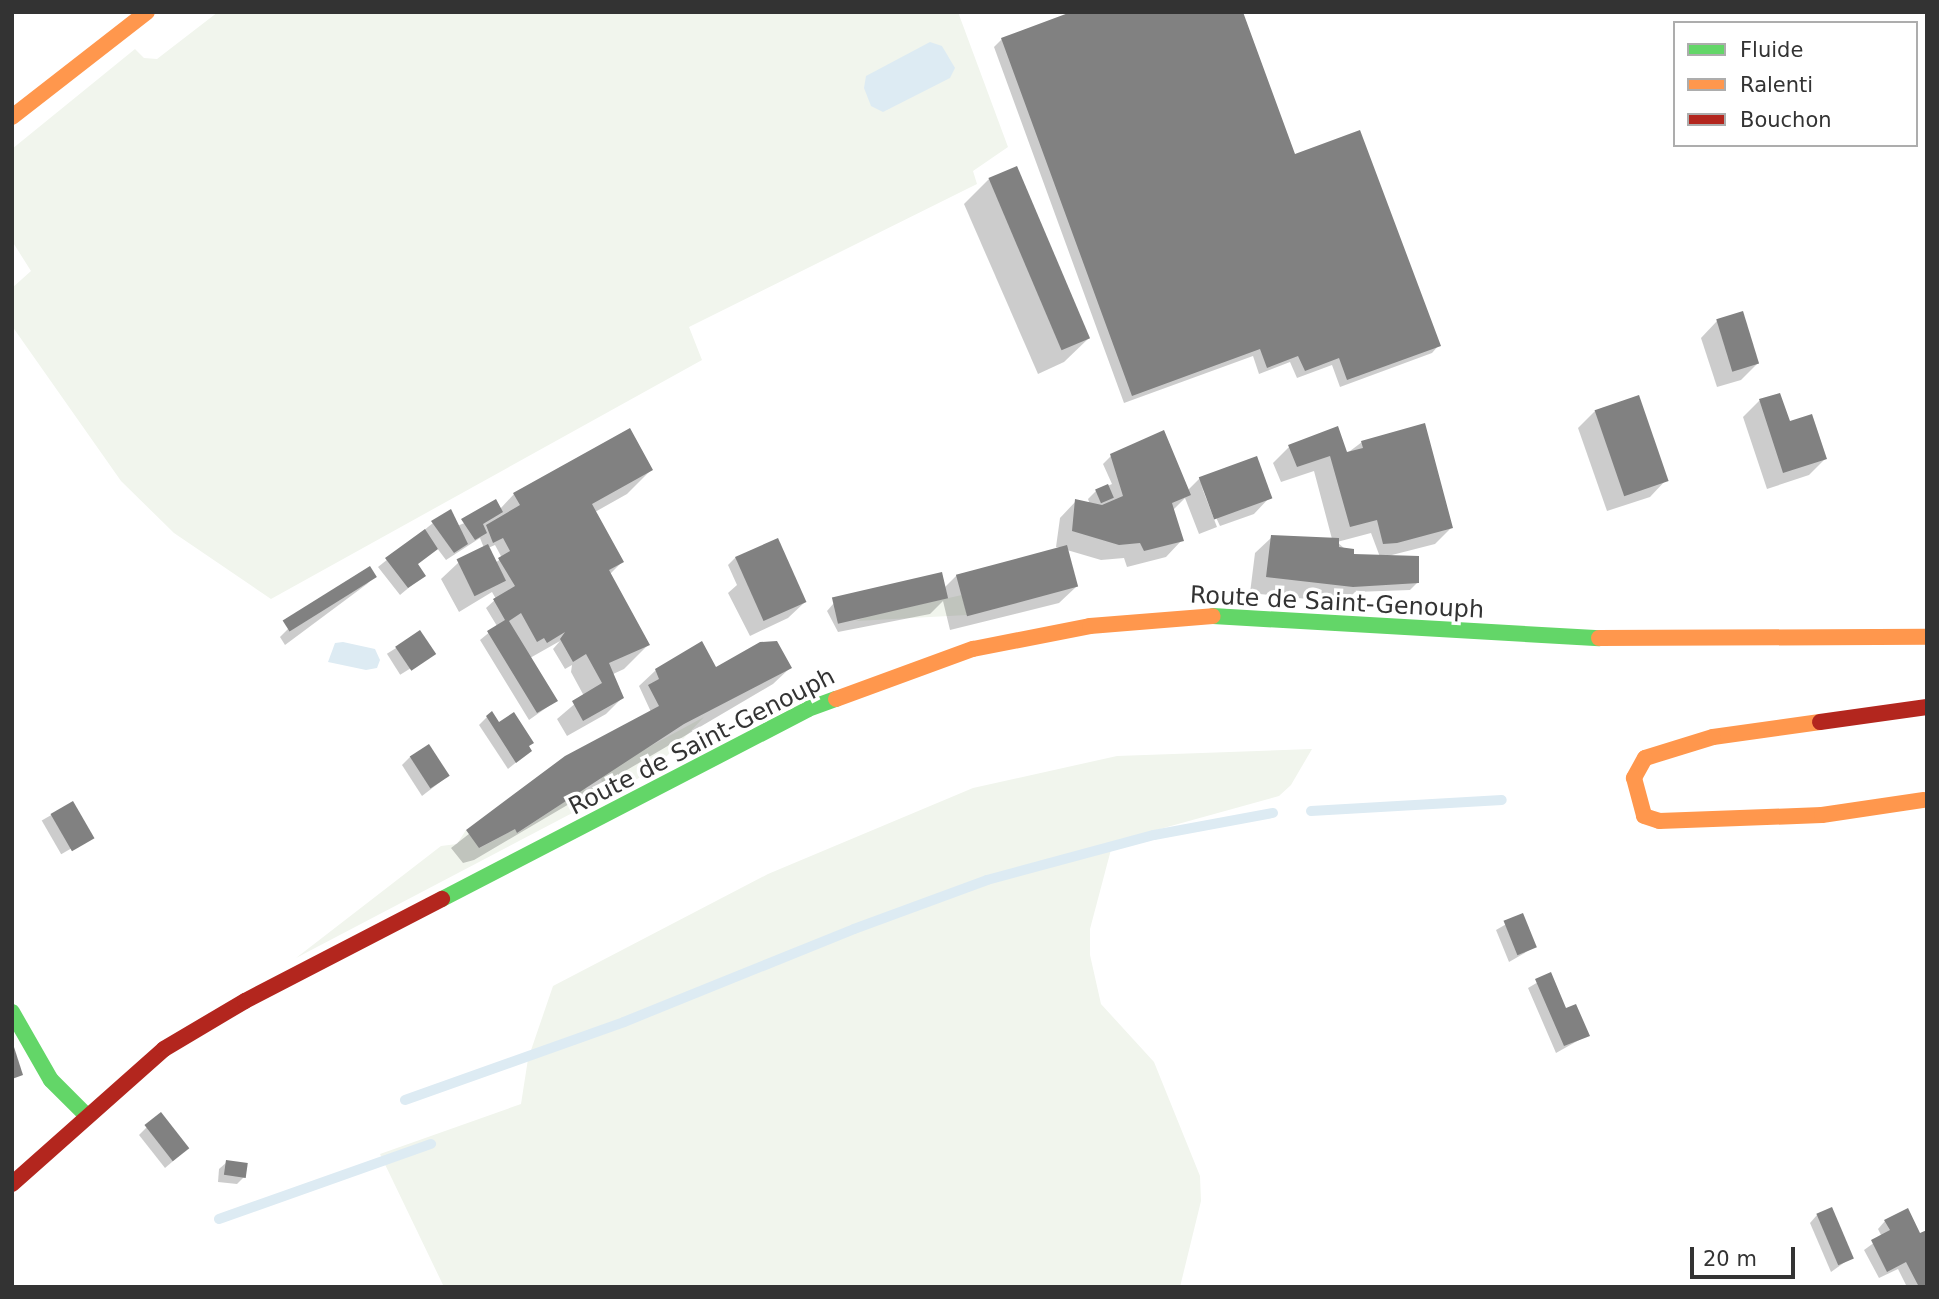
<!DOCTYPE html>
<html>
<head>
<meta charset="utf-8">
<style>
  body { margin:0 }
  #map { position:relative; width:1939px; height:1299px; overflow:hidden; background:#fff; font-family:"DejaVu Sans",sans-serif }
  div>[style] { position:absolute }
  .green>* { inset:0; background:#f1f5ed }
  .water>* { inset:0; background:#ddebf3 }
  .shadow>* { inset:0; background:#0003; transform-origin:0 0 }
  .stream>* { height:10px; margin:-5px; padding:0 5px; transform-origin:5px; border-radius:5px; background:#ddebf3 }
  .building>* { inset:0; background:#818181; transform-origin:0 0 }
  .fast>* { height:16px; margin:-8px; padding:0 8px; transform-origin:8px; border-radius:8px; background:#63d668 }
  .slow>* { height:16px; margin:-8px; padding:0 8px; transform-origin:8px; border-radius:8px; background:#ff974d }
  .jam>* { height:16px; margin:-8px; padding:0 8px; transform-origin:8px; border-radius:8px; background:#b3261e }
  span { translate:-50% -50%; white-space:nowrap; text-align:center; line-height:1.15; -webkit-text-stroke:7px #fff; paint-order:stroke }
  .street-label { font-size:24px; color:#333 }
  .frame { position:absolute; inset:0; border:14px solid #333; pointer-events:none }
  .legend { position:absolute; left:1673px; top:21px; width:245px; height:126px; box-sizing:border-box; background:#fff; border:2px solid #adadad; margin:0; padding:9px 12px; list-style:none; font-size:21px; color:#333 }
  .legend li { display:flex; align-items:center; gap:14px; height:35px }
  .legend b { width:35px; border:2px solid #adadad }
  .scale { position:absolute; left:1690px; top:1247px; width:105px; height:32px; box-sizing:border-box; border:4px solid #333; border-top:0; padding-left:9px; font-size:21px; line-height:24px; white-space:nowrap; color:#333; -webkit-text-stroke:5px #fff; paint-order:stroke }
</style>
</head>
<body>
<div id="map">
  <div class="green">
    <div style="clip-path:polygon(218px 12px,958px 12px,1008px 147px,973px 171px,977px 184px,689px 327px,702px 360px,271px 599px,174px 533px,121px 481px,12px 326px,12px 288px,31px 271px,12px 241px,12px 149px,135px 49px,144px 58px,157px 59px)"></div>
    <div style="clip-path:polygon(962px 595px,967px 615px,856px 621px,868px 616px)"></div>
    <div style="clip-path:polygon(704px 717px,664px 759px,639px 778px,296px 958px,441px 846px,457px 844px,466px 830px,480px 848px,515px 829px,518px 833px,585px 788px,587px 791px,602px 782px,600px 776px,645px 749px)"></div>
    <div style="clip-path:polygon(1312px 749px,1291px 785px,1279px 796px,1113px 842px,1090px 929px,1090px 955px,1101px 1004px,1154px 1062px,1200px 1176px,1201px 1201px,1180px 1287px,444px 1287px,380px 1154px,521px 1104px,528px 1059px,553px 986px,768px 874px,973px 788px,1117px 756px)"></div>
  </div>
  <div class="water">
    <div style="clip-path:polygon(930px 42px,942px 46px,955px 68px,950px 78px,883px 112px,871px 106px,864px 88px,866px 76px)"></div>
    <div style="clip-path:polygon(343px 642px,375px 649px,380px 660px,377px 668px,366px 670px,328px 662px,335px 643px)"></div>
  </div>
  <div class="shadow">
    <div style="clip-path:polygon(1002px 39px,1294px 156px,1439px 345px,1432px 353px,1340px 387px,1332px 365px,1297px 378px,1290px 362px,1259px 374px,1253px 356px,1124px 403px,994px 47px)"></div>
    <div style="clip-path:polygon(989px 179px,1089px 338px,1064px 362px,1038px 374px,964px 204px)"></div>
    <div style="clip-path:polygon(1717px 321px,1757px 364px,1741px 380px,1717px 387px,1701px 338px)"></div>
    <div style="clip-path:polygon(1779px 395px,1789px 424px,1825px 459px,1809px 475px,1767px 489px,1743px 417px,1759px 401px)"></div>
    <div style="clip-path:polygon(1595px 411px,1666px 480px,1650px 497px,1607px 511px,1578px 428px)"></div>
    <div style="clip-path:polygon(evenodd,1362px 442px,1451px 528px,1435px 544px,1388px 556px,1418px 582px,1410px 590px,1355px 592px,1346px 601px,1335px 602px,1250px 593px,1255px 553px,1272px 537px,1332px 539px,1314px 471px,1281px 482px,1273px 463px,1289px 447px,1346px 454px,1362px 442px,1371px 533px,1380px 557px,1353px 556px,1337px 542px,1371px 533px)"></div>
    <div style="clip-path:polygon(1111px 456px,1187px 491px,1200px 478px,1270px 497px,1254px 514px,1220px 526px,1201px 485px,1217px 527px,1199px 534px,1185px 498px,1172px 511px,1182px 540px,1166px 557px,1127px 567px,1124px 558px,1101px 560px,1067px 550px,1076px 587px,1059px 603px,950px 630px,943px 601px,930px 614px,838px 632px,827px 611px,834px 603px,944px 588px,957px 575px,1062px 548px,1056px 547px,1060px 518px,1076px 501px,1090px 505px,1088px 499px,1096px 491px,1112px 484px,1103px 464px)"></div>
    <div style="clip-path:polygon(evenodd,651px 470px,627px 494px,595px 512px,622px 562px,609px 575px,648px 645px,624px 669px,611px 675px,622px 698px,606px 714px,567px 736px,557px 719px,584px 696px,571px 672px,572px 665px,565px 669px,553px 649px,560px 641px,530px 658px,556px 701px,529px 720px,480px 640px,497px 626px,486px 608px,496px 599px,492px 592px,459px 612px,441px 579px,458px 563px,484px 548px,480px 538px,446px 560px,437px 548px,416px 565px,424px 575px,400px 595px,378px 567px,433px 523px,457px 526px,500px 509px,514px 494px,651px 470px,495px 545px,502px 558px,495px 563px,488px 548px,495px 545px)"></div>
    <div style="clip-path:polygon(736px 557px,805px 602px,788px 618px,750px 636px,728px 593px,737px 585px,728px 565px)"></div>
    <div style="clip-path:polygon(375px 576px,367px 584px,285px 645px,280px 637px,288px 629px)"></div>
    <div style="left:420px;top:633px;width:25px;height:39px;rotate:58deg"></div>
    <div style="clip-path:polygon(790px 668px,773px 684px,474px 860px,463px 863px,451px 848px,566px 758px,651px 712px,639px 686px,656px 670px)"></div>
    <div style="clip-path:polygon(487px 717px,530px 751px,508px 769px,479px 725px)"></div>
    <div style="clip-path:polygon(410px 757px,448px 776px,422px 796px,402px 765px)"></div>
    <div style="left:72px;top:803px;width:39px;height:35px;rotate:60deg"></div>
    <div style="clip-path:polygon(1522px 915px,1535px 947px,1509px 962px,1496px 930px)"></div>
    <div style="clip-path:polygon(1550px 975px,1565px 1011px,1588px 1035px,1556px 1053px,1528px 988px)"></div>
    <div style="clip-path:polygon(147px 1127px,179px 1156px,165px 1168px,139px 1135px)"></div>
    <div style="clip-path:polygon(227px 1162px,245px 1176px,237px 1184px,218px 1182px,219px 1169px)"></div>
    <div style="clip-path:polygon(1817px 1215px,1852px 1257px,1831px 1272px,1810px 1223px)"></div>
    <div style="clip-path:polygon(1885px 1221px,1920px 1235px,1927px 1287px,1907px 1287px,1898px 1269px,1879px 1278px,1864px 1250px,1882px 1237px,1878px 1229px)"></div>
  </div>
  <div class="stream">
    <div style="left:1311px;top:811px;width:191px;rotate:-3.3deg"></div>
    <div style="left:405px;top:1100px;width:232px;rotate:-19.6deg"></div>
    <div style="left:624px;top:1022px;width:248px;rotate:-22deg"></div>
    <div style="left:854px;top:929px;width:142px;rotate:-20.2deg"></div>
    <div style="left:987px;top:880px;width:173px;rotate:-15.1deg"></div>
    <div style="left:1154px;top:835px;width:121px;rotate:-10.5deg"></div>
    <div style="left:219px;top:1219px;width:225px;rotate:-19.5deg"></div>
  </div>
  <div class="building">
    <div style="clip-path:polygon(1071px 12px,1243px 12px,1295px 154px,1360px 130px,1441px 346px,1347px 380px,1339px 358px,1305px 371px,1298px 356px,1267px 368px,1260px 349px,1132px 396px,1001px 38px)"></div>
    <div style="left:1017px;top:166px;width:187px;height:31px;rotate:67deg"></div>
    <div style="left:1743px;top:311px;width:55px;height:28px;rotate:73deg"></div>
    <div style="clip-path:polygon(1780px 393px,1790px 421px,1812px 414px,1827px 459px,1783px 473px,1759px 399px)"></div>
    <div style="left:1639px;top:395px;width:91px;height:47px;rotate:71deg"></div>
    <div style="clip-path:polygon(1425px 423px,1453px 528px,1397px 543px,1383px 544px,1377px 520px,1350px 527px,1330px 456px,1297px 467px,1288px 445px,1338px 426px,1347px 452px,1363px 448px,1361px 441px)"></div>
    <div style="clip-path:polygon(630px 428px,653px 470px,592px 504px,624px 562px,609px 570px,650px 645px,609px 663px,624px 698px,583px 721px,572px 701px,602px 683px,586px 654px,573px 662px,560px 639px,565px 632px,547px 643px,544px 638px,537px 642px,521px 613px,509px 621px,558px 701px,537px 713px,487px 631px,505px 620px,493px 599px,515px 586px,498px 558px,510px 551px,503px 538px,493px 543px,486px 525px,520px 505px,513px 493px)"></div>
    <div style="clip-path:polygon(1164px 430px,1191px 495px,1172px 503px,1184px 541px,1144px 551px,1140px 543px,1119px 545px,1072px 531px,1075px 499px,1102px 505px,1123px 496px,1110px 454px)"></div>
    <div style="left:1257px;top:456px;width:45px;height:62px;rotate:70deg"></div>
    <div style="left:1108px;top:484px;width:15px;height:14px;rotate:67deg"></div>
    <div style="clip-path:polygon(496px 499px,503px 512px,483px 524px,487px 533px,475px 540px,461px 519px)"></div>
    <div style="clip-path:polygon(451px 509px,468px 544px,454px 553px,431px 521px)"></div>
    <div style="clip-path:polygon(425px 529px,438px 549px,418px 564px,426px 576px,408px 588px,385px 558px)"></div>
    <div style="clip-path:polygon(1271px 535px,1339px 538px,1339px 547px,1354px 549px,1354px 554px,1419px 556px,1419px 583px,1353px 587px,1266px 577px)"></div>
    <div style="left:778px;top:538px;width:70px;height:47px;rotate:66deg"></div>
    <div style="left:488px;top:544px;width:41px;height:35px;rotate:64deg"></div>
    <div style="left:1067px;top:545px;width:43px;height:115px;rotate:75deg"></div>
    <div style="left:370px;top:566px;width:13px;height:103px;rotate:58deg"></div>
    <div style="left:942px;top:572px;width:27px;height:113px;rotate:77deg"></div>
    <div style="left:420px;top:630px;width:29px;height:30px;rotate:56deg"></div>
    <div style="clip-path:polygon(702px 641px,716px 667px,760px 642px,777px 641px,792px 668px,684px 724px,517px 833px,515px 829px,479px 848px,466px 830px,565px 756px,659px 706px,648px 685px,659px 679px,655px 669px)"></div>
    <div style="clip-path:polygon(492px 711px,499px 722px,514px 712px,534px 743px,529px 746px,532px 751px,516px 763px,486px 716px)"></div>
    <div style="left:429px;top:744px;width:38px;height:23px;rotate:57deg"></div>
    <div style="left:73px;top:801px;width:43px;height:26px;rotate:60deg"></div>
    <div style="left:1523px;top:913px;width:37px;height:21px;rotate:68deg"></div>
    <div style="clip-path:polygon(1551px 972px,1566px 1008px,1576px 1004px,1590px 1036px,1564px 1046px,1535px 979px)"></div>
    <div style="clip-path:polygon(13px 1044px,23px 1075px,12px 1079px,12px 1045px)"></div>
    <div style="left:161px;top:1112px;width:46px;height:21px;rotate:52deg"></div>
    <div style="left:226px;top:1160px;width:22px;height:15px;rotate:8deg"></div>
    <div style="left:1832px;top:1207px;width:56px;height:17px;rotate:67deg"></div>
    <div style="clip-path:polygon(1908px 1208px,1920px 1233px,1927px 1230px,1927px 1287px,1919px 1287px,1906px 1262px,1887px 1272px,1871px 1240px,1890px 1230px,1884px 1220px)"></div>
  </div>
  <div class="fast">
    <div style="left:1213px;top:616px;width:387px;rotate:3.3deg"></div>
    <div style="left:442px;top:899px;width:412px;rotate:-27.4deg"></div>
    <div style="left:808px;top:709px;width:30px;rotate:-20deg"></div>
    <div style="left:12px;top:1012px;width:78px;rotate:60.2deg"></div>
    <div style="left:51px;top:1080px;width:48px;rotate:45deg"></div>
  </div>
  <div class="slow">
    <div style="left:12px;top:117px;width:171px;rotate:-37.9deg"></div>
    <div style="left:1599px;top:638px;width:328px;rotate:-0.2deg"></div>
    <div style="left:836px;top:699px;width:146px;rotate:-20.1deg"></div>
    <div style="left:973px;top:649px;width:119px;rotate:-11.1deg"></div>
    <div style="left:1090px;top:626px;width:123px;rotate:-4.6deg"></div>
    <div style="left:1820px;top:722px;width:108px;rotate:172deg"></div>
    <div style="left:1713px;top:737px;width:71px;rotate:162.8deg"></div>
    <div style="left:1645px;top:758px;width:23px;rotate:119deg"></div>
    <div style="left:1634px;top:778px;width:39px;rotate:75deg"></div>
    <div style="left:1644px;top:816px;width:16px;rotate:18deg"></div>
    <div style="left:1659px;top:821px;width:163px;rotate:-2.1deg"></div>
    <div style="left:1822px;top:815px;width:103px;rotate:-8.4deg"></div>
  </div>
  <div class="jam">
    <div style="left:1820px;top:722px;width:108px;rotate:-8deg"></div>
    <div style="left:12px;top:1184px;width:203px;rotate:-41.6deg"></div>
    <div style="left:164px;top:1049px;width:94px;rotate:-30.7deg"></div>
    <div style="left:245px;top:1001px;width:222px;rotate:-27.4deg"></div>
  </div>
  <div class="street-label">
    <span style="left:1337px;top:603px;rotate:3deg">Route de Saint-Genouph</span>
    <span style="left:702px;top:742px;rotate:-27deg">Route de Saint-Genouph</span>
  </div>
  <div class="frame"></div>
  <ul class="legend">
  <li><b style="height:9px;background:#63d668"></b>Fluide</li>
  <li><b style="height:9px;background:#ff974d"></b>Ralenti</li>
  <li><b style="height:9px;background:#b3261e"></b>Bouchon</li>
  </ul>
  <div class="scale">20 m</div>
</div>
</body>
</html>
